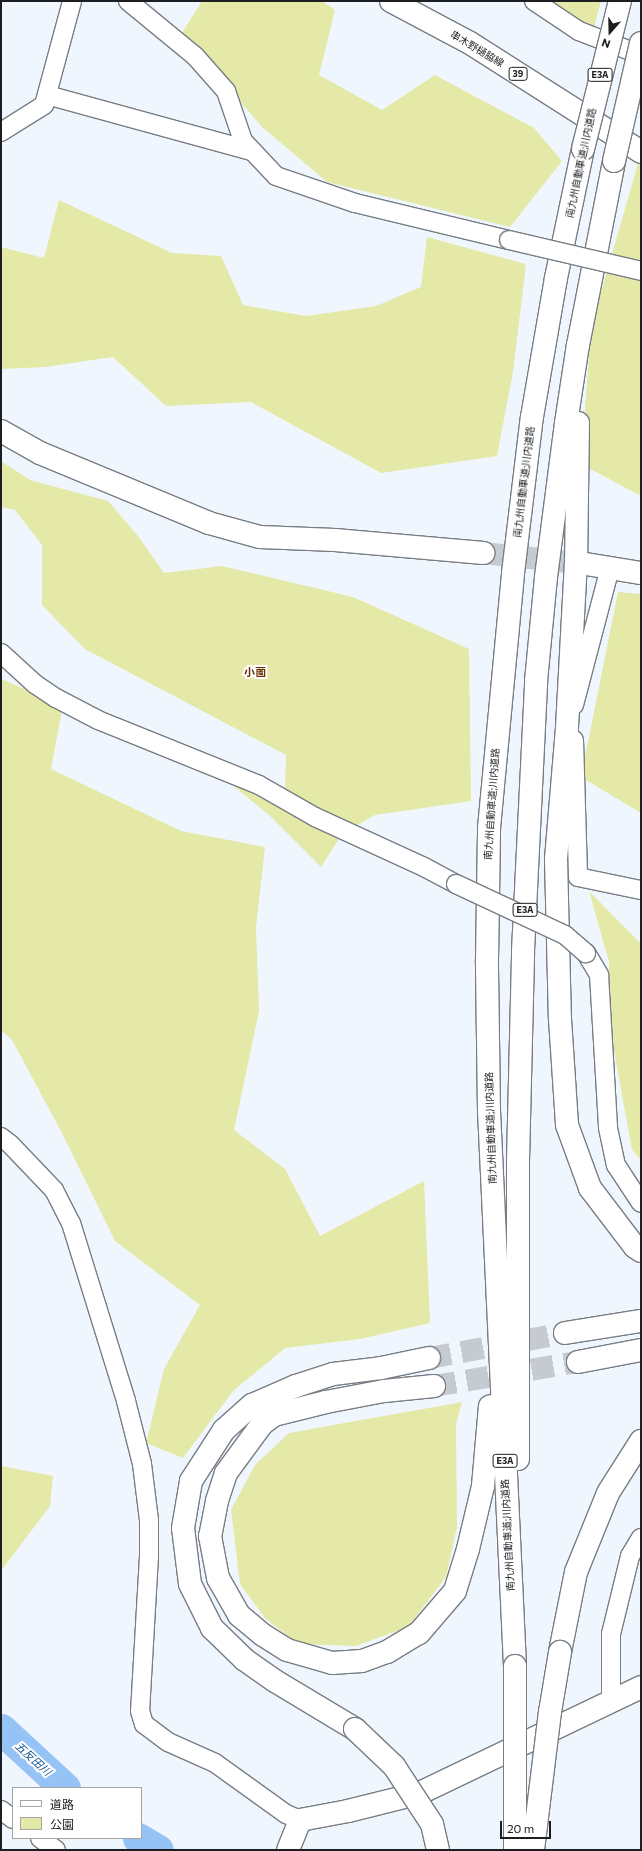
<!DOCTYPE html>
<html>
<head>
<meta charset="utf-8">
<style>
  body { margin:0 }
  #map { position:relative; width:642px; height:1851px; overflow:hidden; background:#f0f6fd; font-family:Commissioner,"Noto Sans JP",sans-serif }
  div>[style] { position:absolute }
  .green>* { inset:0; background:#e4e9a8 }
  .river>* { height:31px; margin:-15.5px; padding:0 15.5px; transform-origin:15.5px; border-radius:15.5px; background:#96c3f6 }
  .secondary-tunnel>* { height:22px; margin-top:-11px; transform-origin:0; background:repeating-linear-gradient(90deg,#c6cbd1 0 22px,transparent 0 33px) }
  .highway-tunnel>* { height:22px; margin-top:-11px; transform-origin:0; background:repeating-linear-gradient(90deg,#c6cbd1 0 22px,transparent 0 33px) }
  .roads { filter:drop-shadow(1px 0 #787d83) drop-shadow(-1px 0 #787d83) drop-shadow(0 1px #787d83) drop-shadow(0 -1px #787d83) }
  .street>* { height:18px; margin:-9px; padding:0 9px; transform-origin:9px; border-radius:9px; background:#fff }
  .secondary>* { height:22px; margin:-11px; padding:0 11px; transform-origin:11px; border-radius:11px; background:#fff }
  .primary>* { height:22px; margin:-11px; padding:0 11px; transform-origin:11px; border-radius:11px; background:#fff }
  .highway>* { height:22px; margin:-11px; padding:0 11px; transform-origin:11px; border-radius:11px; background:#fff }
  .bridges { filter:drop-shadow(1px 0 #787d83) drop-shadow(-1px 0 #787d83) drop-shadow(0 1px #787d83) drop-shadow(0 -1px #787d83) }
  .street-bridge>* { height:18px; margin:-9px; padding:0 9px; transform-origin:9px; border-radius:9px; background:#fff }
  .highway-bridge>* { height:22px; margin:-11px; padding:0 11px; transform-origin:11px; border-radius:11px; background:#fff }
  span { translate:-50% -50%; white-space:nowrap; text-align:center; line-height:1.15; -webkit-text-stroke:4px #fff; paint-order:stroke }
  .shield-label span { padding:1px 3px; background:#fff; border:1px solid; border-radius:3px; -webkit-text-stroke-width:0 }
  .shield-label { font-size:9px; color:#1c1e21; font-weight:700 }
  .street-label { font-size:10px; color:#1c1e21 }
  .neighbourhood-label { font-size:11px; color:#6a2e03; font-weight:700 }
  .water-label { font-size:11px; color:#13538f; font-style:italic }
  .frame { position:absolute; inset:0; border:2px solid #1c1e21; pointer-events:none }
  .legend { position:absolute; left:12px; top:1787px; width:130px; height:52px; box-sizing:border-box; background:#fff; border:1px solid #a4a5a6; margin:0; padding:5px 7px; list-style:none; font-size:12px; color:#1c1e21 }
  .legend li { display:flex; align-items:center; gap:8px; height:20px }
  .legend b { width:20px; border:1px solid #a4a5a6 }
  .north { position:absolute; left:590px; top:12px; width:40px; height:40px; -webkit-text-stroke:3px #fff; paint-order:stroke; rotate:200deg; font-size:11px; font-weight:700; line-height:16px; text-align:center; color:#1c1e21 }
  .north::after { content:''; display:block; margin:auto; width:14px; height:18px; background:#1c1e21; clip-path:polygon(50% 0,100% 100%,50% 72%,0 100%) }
  .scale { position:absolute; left:500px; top:1821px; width:51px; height:18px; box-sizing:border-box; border:2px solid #1c1e21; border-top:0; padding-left:5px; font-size:12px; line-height:14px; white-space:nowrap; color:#1c1e21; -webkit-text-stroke:3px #fff; paint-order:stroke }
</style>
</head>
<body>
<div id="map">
  <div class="green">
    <div style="clip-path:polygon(202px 1px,322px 1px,335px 10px,319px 75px,382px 110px,435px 75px,534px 128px,562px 161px,510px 227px,327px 182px,262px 127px,182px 33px)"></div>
    <div style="clip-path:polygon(553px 1px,601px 1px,592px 35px)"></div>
    <div style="clip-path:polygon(641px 153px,641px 496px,581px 464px,591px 327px)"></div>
    <div style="clip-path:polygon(59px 200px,172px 253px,221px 256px,243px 305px,306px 316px,376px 306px,421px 287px,427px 237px,526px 264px,513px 372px,497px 456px,381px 473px,251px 402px,166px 406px,113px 357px,45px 367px,1px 369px,1px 247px,44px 258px)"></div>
    <div style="clip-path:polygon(1px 461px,30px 480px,108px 501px,138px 536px,164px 573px,222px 566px,353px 597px,469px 649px,471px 801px,375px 815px,342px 834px,321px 867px,269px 815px,201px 759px,285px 790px,286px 755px,85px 649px,42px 605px,42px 545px,15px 510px,1px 507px)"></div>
    <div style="clip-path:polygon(618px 592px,641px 594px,641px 813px,581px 777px)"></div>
    <div style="clip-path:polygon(1px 679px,63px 705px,51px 769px,181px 831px,265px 847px,256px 927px,259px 1011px,234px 1130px,285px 1169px,320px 1236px,424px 1181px,430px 1323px,360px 1339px,285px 1348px,233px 1391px,183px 1458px,146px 1443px,164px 1369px,200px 1305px,115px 1241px,62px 1133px,12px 1040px,1px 1030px)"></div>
    <div style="clip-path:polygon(589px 891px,641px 944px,641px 1160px,632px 1150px,610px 1029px,609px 962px)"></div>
    <div style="clip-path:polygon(462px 1402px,456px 1425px,457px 1527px,446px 1577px,408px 1627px,356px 1646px,298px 1644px,265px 1618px,240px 1584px,231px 1510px,255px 1465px,289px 1433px)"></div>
    <div style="clip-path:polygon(1px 1466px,53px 1476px,50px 1506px,1px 1571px)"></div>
  </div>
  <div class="river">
    <div style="left:1px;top:1729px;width:87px;rotate:42.7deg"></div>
    <div style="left:138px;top:1838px;width:23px;rotate:31deg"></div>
  </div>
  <div class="secondary-tunnel">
    <div style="left:483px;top:553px;width:104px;rotate:6.1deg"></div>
  </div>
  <div class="highway-tunnel">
    <div style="left:429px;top:1358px;width:138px;rotate:-10.4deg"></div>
    <div style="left:434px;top:1386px;width:146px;rotate:-9.5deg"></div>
  </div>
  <div class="roads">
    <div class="street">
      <div style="left:128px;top:1px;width:87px;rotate:39.4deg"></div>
      <div style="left:195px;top:56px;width:47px;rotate:48.5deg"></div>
      <div style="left:226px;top:91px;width:53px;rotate:71.2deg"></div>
      <div style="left:243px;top:141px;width:48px;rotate:46.7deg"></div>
      <div style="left:276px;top:176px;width:83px;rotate:18.9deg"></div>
      <div style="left:355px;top:203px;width:158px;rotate:13.5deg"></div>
      <div style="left:534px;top:1px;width:54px;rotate:33.7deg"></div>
      <div style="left:579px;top:31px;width:66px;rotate:21.2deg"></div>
      <div style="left:47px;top:95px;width:213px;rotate:15.3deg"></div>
      <div style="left:1px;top:132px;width:51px;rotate:-32.1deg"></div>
      <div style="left:44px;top:105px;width:108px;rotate:-74.9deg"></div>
      <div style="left:1px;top:653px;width:46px;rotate:42.4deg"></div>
      <div style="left:35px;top:684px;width:25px;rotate:34deg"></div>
      <div style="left:56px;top:698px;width:47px;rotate:27.6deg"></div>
      <div style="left:98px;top:720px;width:174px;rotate:22deg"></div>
      <div style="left:259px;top:785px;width:64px;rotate:29.7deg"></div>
      <div style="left:315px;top:817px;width:120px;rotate:24.6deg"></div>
      <div style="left:424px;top:867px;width:36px;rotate:28deg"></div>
      <div style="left:574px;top:705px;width:142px;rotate:-75.3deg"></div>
      <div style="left:574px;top:740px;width:137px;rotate:88.3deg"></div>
      <div style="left:578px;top:877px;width:64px;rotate:11.7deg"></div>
      <div style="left:586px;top:953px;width:26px;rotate:59deg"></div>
      <div style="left:599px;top:975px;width:153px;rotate:86.6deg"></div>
      <div style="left:608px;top:1128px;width:38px;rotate:78deg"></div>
      <div style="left:616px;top:1165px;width:45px;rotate:56.7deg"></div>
      <div style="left:1px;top:1137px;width:11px;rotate:38deg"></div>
      <div style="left:10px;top:1144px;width:64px;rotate:46.3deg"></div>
      <div style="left:54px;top:1190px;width:37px;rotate:63deg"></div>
      <div style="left:71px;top:1223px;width:186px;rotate:72.8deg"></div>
      <div style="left:126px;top:1401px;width:65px;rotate:75.7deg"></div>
      <div style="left:142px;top:1464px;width:56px;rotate:82.9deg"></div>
      <div style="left:149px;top:1520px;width:36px;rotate:90deg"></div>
      <div style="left:149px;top:1556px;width:155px;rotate:93.3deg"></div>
      <div style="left:140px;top:1711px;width:14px;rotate:73deg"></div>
      <div style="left:144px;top:1724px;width:30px;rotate:37deg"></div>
      <div style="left:168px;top:1742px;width:51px;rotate:24.1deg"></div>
      <div style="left:215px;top:1763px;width:87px;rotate:35.7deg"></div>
      <div style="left:286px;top:1814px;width:15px;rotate:23deg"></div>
      <div style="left:611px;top:1701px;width:67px;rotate:-90deg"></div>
      <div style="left:611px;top:1634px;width:80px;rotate:-76.3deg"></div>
      <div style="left:630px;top:1556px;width:21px;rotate:-59deg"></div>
      <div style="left:1px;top:1810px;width:15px;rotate:37deg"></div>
      <div style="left:40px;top:1838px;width:20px;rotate:37deg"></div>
    </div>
    <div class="secondary">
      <div style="left:1px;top:431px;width:45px;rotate:29.4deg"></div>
      <div style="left:40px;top:453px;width:183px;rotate:22.5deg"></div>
      <div style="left:209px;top:523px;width:53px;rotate:15.4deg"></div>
      <div style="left:260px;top:537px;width:75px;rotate:2.3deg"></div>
      <div style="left:335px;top:540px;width:149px;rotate:5deg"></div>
      <div style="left:586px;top:564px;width:56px;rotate:9.3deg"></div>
      <div style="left:288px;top:1850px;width:32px;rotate:-68deg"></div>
      <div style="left:300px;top:1820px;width:49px;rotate:-10.6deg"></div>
      <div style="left:348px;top:1811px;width:74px;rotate:-14deg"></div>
      <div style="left:420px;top:1793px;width:245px;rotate:-25.6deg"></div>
    </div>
    <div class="primary">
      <div style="left:391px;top:1px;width:89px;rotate:28deg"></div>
      <div style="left:470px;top:43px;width:203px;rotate:32.5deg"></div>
    </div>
    <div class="highway">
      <div style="left:578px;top:423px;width:138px;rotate:90.8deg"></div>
      <div style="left:576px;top:561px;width:167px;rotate:93.1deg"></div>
      <div style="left:567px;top:728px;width:131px;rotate:94.8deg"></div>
      <div style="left:556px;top:859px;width:160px;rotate:88.6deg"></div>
      <div style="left:560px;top:1019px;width:106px;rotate:86.2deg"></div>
      <div style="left:567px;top:1125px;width:67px;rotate:69.9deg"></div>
      <div style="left:590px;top:1188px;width:74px;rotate:52.7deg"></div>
      <div style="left:635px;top:1247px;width:7px;rotate:34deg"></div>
      <div style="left:565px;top:1333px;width:77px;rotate:-9deg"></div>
      <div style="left:578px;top:1362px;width:64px;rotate:-10.8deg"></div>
      <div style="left:434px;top:1386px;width:50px;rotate:174.3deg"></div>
      <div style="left:384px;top:1391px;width:59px;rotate:169.3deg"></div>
      <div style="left:326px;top:1402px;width:54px;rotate:166deg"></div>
      <div style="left:274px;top:1415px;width:15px;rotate:143deg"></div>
      <div style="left:262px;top:1424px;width:61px;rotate:126.3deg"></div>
      <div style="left:226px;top:1473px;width:29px;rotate:108deg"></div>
      <div style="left:217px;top:1501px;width:36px;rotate:101deg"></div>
      <div style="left:210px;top:1536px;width:43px;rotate:79.2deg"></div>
      <div style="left:218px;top:1578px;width:43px;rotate:60.4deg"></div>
      <div style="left:239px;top:1615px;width:31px;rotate:40deg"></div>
      <div style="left:263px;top:1635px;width:28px;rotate:32deg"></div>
      <div style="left:287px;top:1650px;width:47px;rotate:16.1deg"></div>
      <div style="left:332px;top:1663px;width:30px;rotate:-4deg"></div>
      <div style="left:362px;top:1661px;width:27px;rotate:-20deg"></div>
      <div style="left:387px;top:1652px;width:37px;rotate:-31deg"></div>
      <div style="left:419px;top:1633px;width:55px;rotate:-49.4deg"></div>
      <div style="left:455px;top:1591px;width:44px;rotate:-72.8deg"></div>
      <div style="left:468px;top:1549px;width:65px;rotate:-76.6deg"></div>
      <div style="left:483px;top:1486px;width:80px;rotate:-85deg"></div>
      <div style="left:518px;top:1459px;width:298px;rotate:-90deg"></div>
      <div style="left:518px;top:1161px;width:210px;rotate:-88.6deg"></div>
      <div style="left:523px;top:951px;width:270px;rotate:-87.2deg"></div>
      <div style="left:536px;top:681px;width:104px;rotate:-84.5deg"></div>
      <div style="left:546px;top:577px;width:155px;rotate:-82.6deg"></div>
      <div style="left:566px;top:423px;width:79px;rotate:-81.3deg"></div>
      <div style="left:578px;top:345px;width:187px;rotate:-78.9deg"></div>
      <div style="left:560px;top:1652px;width:82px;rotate:-78.7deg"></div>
      <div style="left:576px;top:1572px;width:85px;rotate:-67.9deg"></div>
      <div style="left:608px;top:1493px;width:62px;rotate:-57.6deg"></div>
      <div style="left:515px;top:1666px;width:556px;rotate:-92.68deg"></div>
      <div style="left:489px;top:1111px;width:151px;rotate:-90.8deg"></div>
      <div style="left:487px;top:960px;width:132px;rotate:-89.1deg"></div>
      <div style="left:489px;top:828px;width:256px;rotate:-84.6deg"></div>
      <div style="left:513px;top:573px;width:157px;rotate:-83.1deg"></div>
      <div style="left:532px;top:417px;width:141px;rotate:-80.2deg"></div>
      <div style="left:556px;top:278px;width:132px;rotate:-78.2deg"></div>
      <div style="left:355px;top:1729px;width:93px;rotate:-149deg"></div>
      <div style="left:275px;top:1681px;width:37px;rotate:-145deg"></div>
      <div style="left:245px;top:1660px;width:46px;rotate:-135.9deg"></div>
      <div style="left:212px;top:1628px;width:49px;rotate:-116.6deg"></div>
      <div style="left:190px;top:1584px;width:56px;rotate:-97.1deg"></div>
      <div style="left:183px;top:1528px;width:48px;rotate:-80.3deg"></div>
      <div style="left:191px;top:1481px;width:61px;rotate:-57.1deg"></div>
      <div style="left:224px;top:1430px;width:38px;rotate:-42deg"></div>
      <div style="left:252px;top:1405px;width:48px;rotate:-23.4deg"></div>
      <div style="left:296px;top:1386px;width:39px;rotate:-18deg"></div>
      <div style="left:333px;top:1374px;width:48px;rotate:-7.1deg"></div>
      <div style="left:381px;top:1368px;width:49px;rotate:-11.8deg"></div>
    </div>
  </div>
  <div class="bridges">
    <div class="street-bridge">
      <div style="left:509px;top:240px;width:136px;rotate:13.2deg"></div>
      <div style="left:456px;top:884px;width:120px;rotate:25.1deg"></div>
      <div style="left:565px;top:935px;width:28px;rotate:41deg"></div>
    </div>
    <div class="highway-bridge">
      <div style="left:583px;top:149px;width:153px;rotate:-76deg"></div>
      <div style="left:614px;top:161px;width:121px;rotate:-77.1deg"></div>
      <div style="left:515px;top:1666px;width:184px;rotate:90deg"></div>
      <div style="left:355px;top:1729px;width:54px;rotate:43.5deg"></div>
      <div style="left:394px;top:1766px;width:69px;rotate:56.8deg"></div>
      <div style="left:432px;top:1824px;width:27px;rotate:77deg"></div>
      <div style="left:533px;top:1850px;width:139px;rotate:-83deg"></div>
      <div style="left:550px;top:1712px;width:61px;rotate:-80.5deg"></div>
    </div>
  </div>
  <div class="shield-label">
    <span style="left:518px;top:74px">39</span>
    <span style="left:600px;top:75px">E3A</span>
    <span style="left:525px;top:910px">E3A</span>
    <span style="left:505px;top:1461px">E3A</span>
  </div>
  <div class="street-label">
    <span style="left:477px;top:49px;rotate:31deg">串木野樋脇線</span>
    <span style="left:581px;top:163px;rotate:-78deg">南九州自動車道;川内道路</span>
    <span style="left:524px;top:482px;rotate:-83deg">南九州自動車道;川内道路</span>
    <span style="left:492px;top:804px;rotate:-86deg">南九州自動車道;川内道路</span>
    <span style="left:491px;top:1128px;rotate:-92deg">南九州自動車道;川内道路</span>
    <span style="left:508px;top:1535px;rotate:-93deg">南九州自動車道;川内道路</span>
  </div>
  <div class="neighbourhood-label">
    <span style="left:255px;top:672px">小薗</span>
  </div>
  <div class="water-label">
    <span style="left:33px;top:1759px;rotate:42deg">五反田川</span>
  </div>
  <div class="frame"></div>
  <ul class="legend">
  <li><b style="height:5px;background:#fff"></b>道路</li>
  <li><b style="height:11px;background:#e4e9a8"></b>公園</li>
  </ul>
  <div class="north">N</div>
  <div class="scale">20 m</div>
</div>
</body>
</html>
